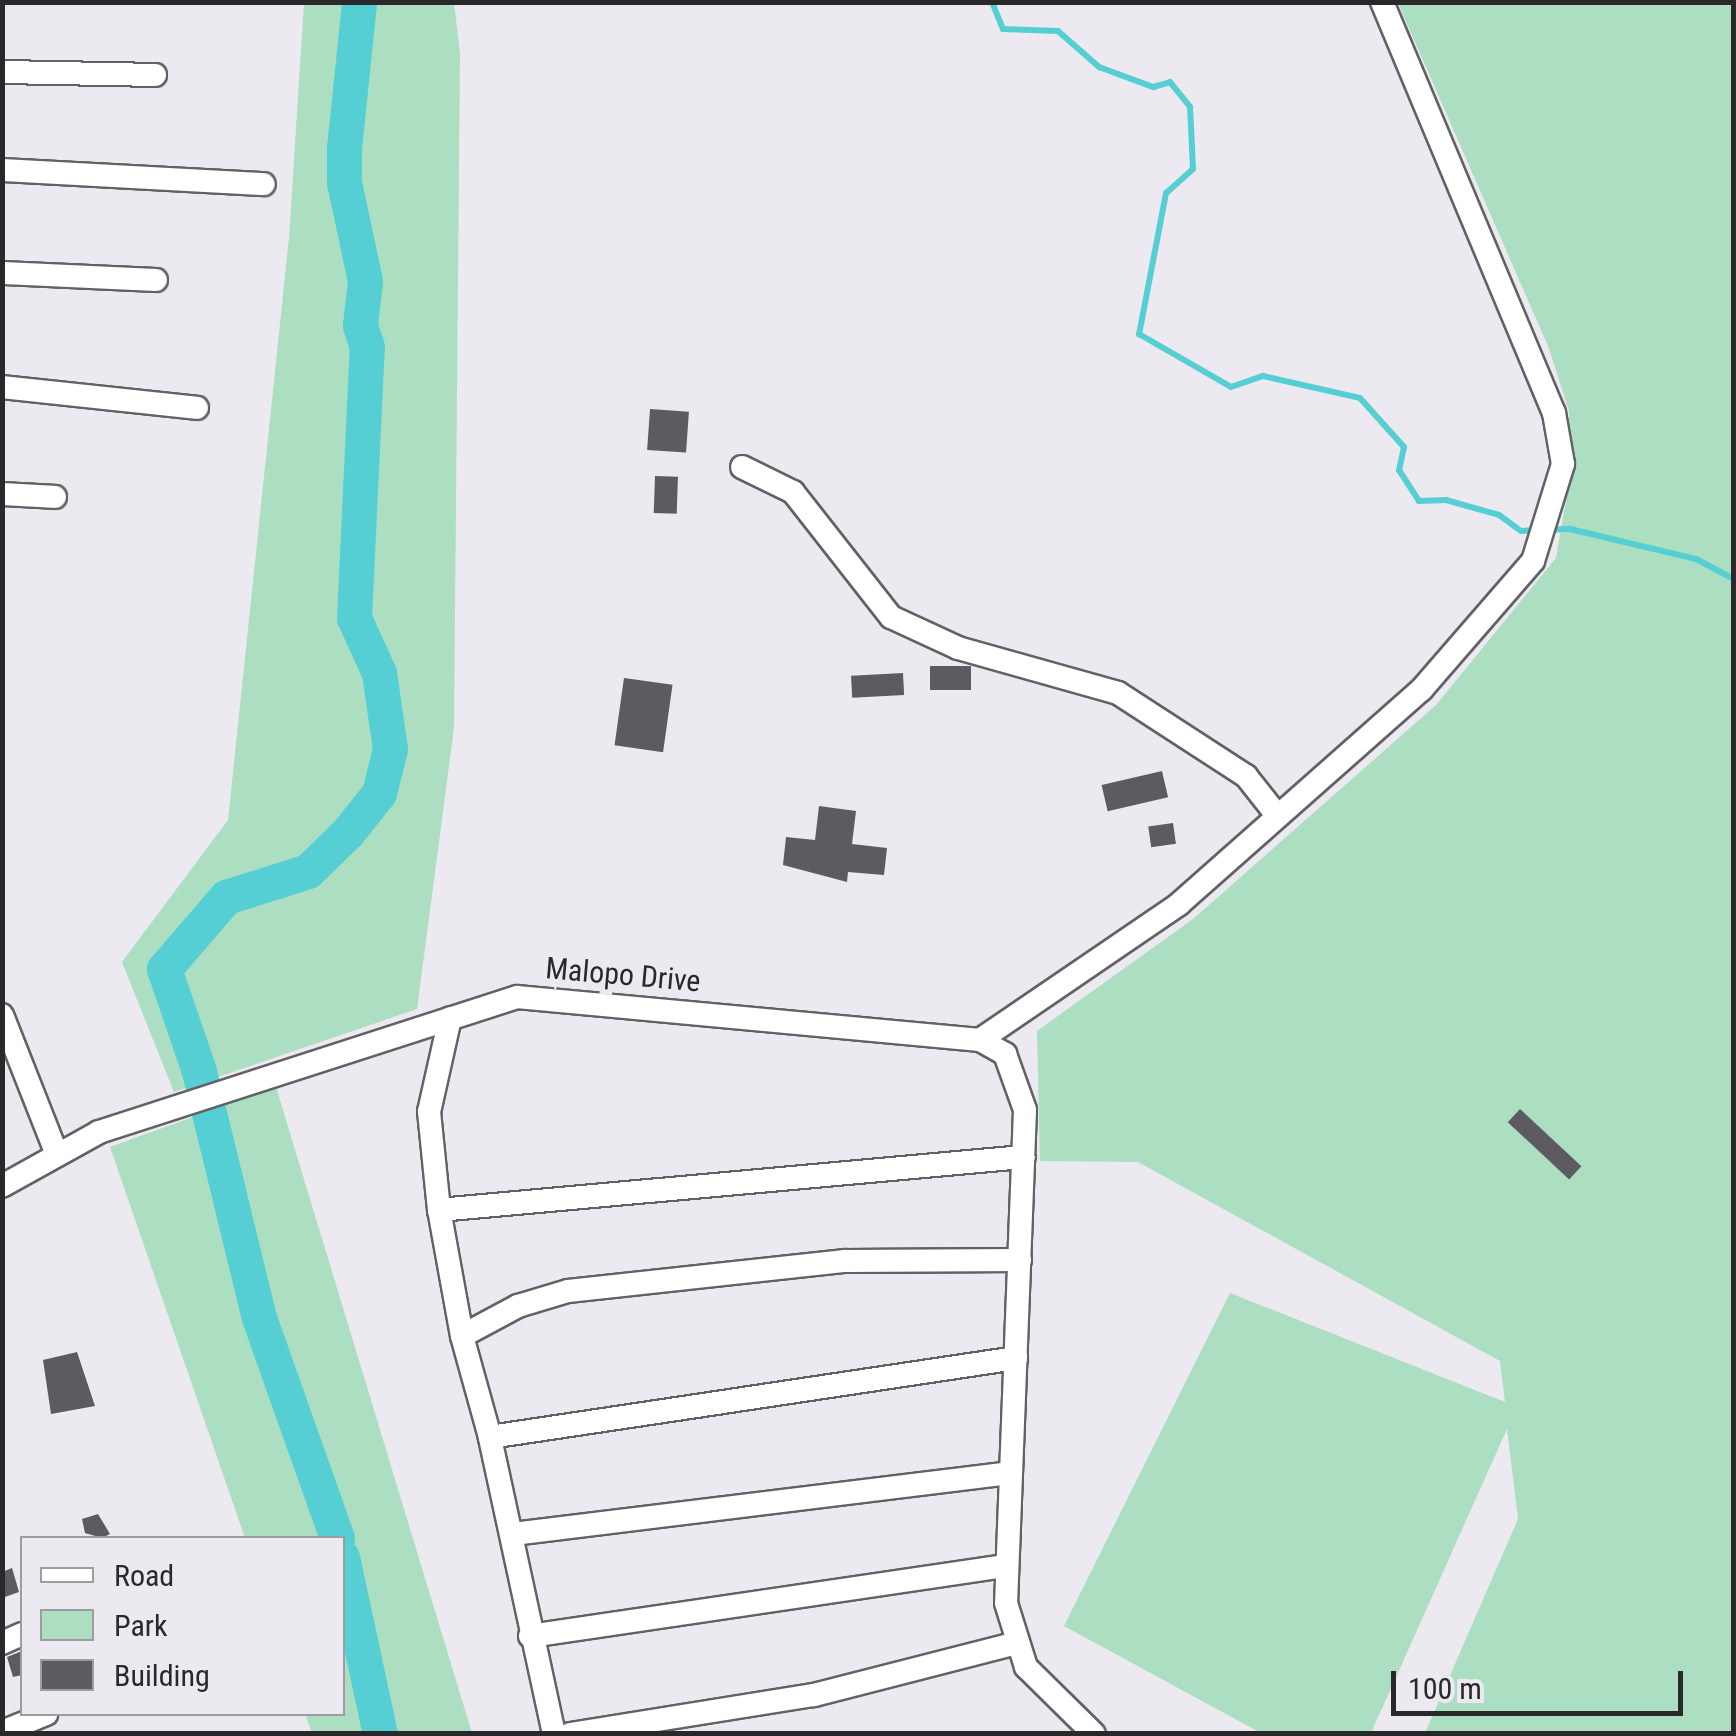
<!DOCTYPE html>
<html>
<head>
<meta charset="utf-8">
<style>
  body { margin:0 }
  #map { position:relative; width:1736px; height:1736px; overflow:hidden; background:#ece9f0; font-family:"Roboto Condensed",sans-serif }
  div>[style] { position:absolute }
  .green>* { inset:0; background:#acdec1 }
  .stream>* { height:6px; margin:-3px; padding:0 3px; transform-origin:3px; border-radius:3px; background:#55cfd3 }
  .river>* { height:35px; margin:-17.5px; padding:0 17.5px; transform-origin:17.5px; border-radius:17.5px; background:#55cfd3 }
  .building>* { inset:0; background:#5d5b61; transform-origin:0 0 }
  .roads { filter:drop-shadow(2px 0 #636166) drop-shadow(-2px 0 #636166) drop-shadow(0 2px #636166) drop-shadow(0 -2px #636166) }
  .minor>* { height:22px; margin:-11px; padding:0 11px; transform-origin:11px; border-radius:11px; background:#fff }
  span { translate:-50% -50%; white-space:nowrap; text-align:center; line-height:1.15; -webkit-text-stroke:10px #ece9f0; paint-order:stroke }
  .street-label { font-size:30px; color:#29282a }
  .frame { position:absolute; inset:0; border:5px solid #29282a; pointer-events:none }
  .legend { position:absolute; left:20px; top:1536px; width:325px; height:180px; box-sizing:border-box; background:#ece9f0; border:2px solid #9e9ca1; margin:0; padding:12px 18px; list-style:none; font-size:30px; color:#29282a }
  .legend li { display:flex; align-items:center; gap:20px; height:50px }
  .legend b { width:50px; border:2px solid #9e9ca1 }
  .scale { position:absolute; left:1391px; top:1671px; width:292px; height:45px; box-sizing:border-box; border:5px solid #29282a; border-top:0; padding-left:12px; font-size:30px; line-height:35px; white-space:nowrap; color:#29282a; -webkit-text-stroke:8px #ece9f0; paint-order:stroke }
</style>
</head>
<body>
<div id="map">
  <div class="green">
    <div style="clip-path:polygon(304px 3px,454px 3px,460px 53px,454px 728px,417px 1009px,174px 1092px,122px 962px,228px 820px,289px 238px)"></div>
    <div style="clip-path:polygon(1398px 3px,1733px 3px,1733px 1733px,1425px 1733px,1518px 1519px,1507px 1429px,1371px 1733px,1261px 1733px,1064px 1626px,1230px 1293px,1505px 1402px,1500px 1361px,1138px 1162px,1040px 1161px,1037px 1031px,1193px 919px,1436px 705px,1556px 558px,1569px 482px,1569px 411px,1548px 346px)"></div>
    <div style="clip-path:polygon(276px 1087px,472px 1733px,312px 1733px,305px 1714px,342px 1714px,342px 1538px,245px 1538px,110px 1147px)"></div>
  </div>
  <div class="stream">
    <div style="left:992px;top:2px;width:29px;rotate:68deg"></div>
    <div style="left:1003px;top:29px;width:55px;rotate:2.1deg"></div>
    <div style="left:1058px;top:31px;width:55px;rotate:41.3deg"></div>
    <div style="left:1099px;top:67px;width:58px;rotate:20.3deg"></div>
    <div style="left:1153px;top:87px;width:18px;rotate:-16deg"></div>
    <div style="left:1170px;top:82px;width:32px;rotate:51deg"></div>
    <div style="left:1190px;top:107px;width:62px;rotate:87.2deg"></div>
    <div style="left:1193px;top:169px;width:36px;rotate:138deg"></div>
    <div style="left:1166px;top:193px;width:144px;rotate:100.8deg"></div>
    <div style="left:1139px;top:334px;width:106px;rotate:29.9deg"></div>
    <div style="left:1231px;top:387px;width:34px;rotate:-19deg"></div>
    <div style="left:1263px;top:376px;width:99px;rotate:12.8deg"></div>
    <div style="left:1360px;top:398px;width:66px;rotate:48.1deg"></div>
    <div style="left:1404px;top:447px;width:24px;rotate:102deg"></div>
    <div style="left:1399px;top:470px;width:37px;rotate:57deg"></div>
    <div style="left:1419px;top:501px;width:27px;rotate:-2deg"></div>
    <div style="left:1446px;top:500px;width:55px;rotate:15.8deg"></div>
    <div style="left:1499px;top:515px;width:27px;rotate:36deg"></div>
    <div style="left:1521px;top:531px;width:15px;rotate:-4deg"></div>
    <div style="left:1548px;top:530px;width:22px;rotate:-3deg"></div>
    <div style="left:1570px;top:529px;width:130px;rotate:13.4deg"></div>
    <div style="left:1696px;top:559px;width:43px;rotate:27.8deg"></div>
  </div>
  <div class="river">
    <div style="left:337px;top:1538px;width:233px;rotate:-109.5deg"></div>
    <div style="left:259px;top:1318px;width:254px;rotate:-103.7deg"></div>
    <div style="left:199px;top:1071px;width:108px;rotate:-108.9deg"></div>
    <div style="left:164px;top:969px;width:95px;rotate:-49.3deg"></div>
    <div style="left:226px;top:897px;width:86px;rotate:-17.6deg"></div>
    <div style="left:308px;top:871px;width:56px;rotate:-44.3deg"></div>
    <div style="left:348px;top:832px;width:50px;rotate:-51.5deg"></div>
    <div style="left:379px;top:793px;width:45px;rotate:-76deg"></div>
    <div style="left:390px;top:749px;width:77px;rotate:-98.2deg"></div>
    <div style="left:379px;top:673px;width:60px;rotate:-114.4deg"></div>
    <div style="left:354px;top:618px;width:271px;rotate:-87.3deg"></div>
    <div style="left:367px;top:347px;width:23px;rotate:-108deg"></div>
    <div style="left:360px;top:325px;width:44px;rotate:-83.5deg"></div>
    <div style="left:365px;top:281px;width:101px;rotate:-102deg"></div>
    <div style="left:344px;top:182px;width:34px;rotate:-90deg"></div>
    <div style="left:344px;top:148px;width:147px;rotate:-84.1deg"></div>
    <div style="left:342px;top:1557px;width:181px;rotate:77.9deg"></div>
  </div>
  <div class="building">
    <div style="left:650px;top:409px;width:39px;height:41px;rotate:4deg"></div>
    <div style="left:655px;top:476px;width:23px;height:37px;rotate:2deg"></div>
    <div style="left:971px;top:666px;width:24px;height:41px;rotate:90deg"></div>
    <div style="left:903px;top:673px;width:22px;height:52px;rotate:87deg"></div>
    <div style="left:624px;top:678px;width:49px;height:68px;rotate:8deg"></div>
    <div style="left:1162px;top:771px;width:27px;height:62px;rotate:77deg"></div>
    <div style="clip-path:polygon(819px 806px,856px 811px,852px 844px,887px 848px,884px 875px,848px 872px,847px 882px,783px 865px,786px 837px,815px 840px)"></div>
    <div style="left:1173px;top:823px;width:21px;height:25px;rotate:82deg"></div>
    <div style="left:1520px;top:1109px;width:84px;height:18px;rotate:43deg"></div>
    <div style="clip-path:polygon(77px 1352px,95px 1406px,51px 1414px,43px 1360px)"></div>
    <div style="clip-path:polygon(98px 1514px,110px 1534px,102px 1538px,85px 1533px,82px 1519px)"></div>
    <div style="clip-path:polygon(12px 1568px,19px 1592px,2px 1598px,2px 1572px)"></div>
    <div style="clip-path:polygon(22px 1651px,22px 1675px,13px 1677px,7px 1657px)"></div>
  </div>
  <div class="roads">
    <div class="minor">
      <div style="left:2px;top:72px;width:153px;rotate:1.1deg"></div>
      <div style="left:2px;top:170px;width:262px;rotate:3.1deg"></div>
      <div style="left:2px;top:273px;width:154px;rotate:2.6deg"></div>
      <div style="left:2px;top:387px;width:196px;rotate:6.1deg"></div>
      <div style="left:742px;top:467px;width:57px;rotate:26.1deg"></div>
      <div style="left:793px;top:492px;width:159px;rotate:51.9deg"></div>
      <div style="left:891px;top:617px;width:74px;rotate:24.8deg"></div>
      <div style="left:958px;top:648px;width:166px;rotate:15.7deg"></div>
      <div style="left:1118px;top:693px;width:153px;rotate:33deg"></div>
      <div style="left:1246px;top:776px;width:48px;rotate:51.7deg"></div>
      <div style="left:2px;top:494px;width:53px;rotate:3.2deg"></div>
      <div style="left:2px;top:1015px;width:147px;rotate:68.5deg"></div>
      <div style="left:980px;top:1040px;width:241px;rotate:-34.3deg"></div>
      <div style="left:1179px;top:904px;width:324px;rotate:-41.5deg"></div>
      <div style="left:1422px;top:689px;width:169px;rotate:-49.1deg"></div>
      <div style="left:1533px;top:561px;width:102px;rotate:-72.8deg"></div>
      <div style="left:1563px;top:464px;width:52px;rotate:-100deg"></div>
      <div style="left:1554px;top:413px;width:446px;rotate:-112.7deg"></div>
      <div style="left:2px;top:1186px;width:111px;rotate:-29.1deg"></div>
      <div style="left:99px;top:1132px;width:439px;rotate:-17.9deg"></div>
      <div style="left:517px;top:997px;width:465px;rotate:5.3deg"></div>
      <div style="left:980px;top:1040px;width:29px;rotate:29deg"></div>
      <div style="left:1005px;top:1054px;width:59px;rotate:70.3deg"></div>
      <div style="left:1025px;top:1110px;width:493px;rotate:92.2deg"></div>
      <div style="left:1006px;top:1603px;width:67px;rotate:72.6deg"></div>
      <div style="left:1026px;top:1667px;width:95px;rotate:44.6deg"></div>
      <div style="left:439px;top:1210px;width:99px;rotate:-95.8deg"></div>
      <div style="left:429px;top:1112px;width:96px;rotate:-77.4deg"></div>
      <div style="left:462px;top:1336px;width:64px;rotate:-28.2deg"></div>
      <div style="left:518px;top:1306px;width:52px;rotate:-16.7deg"></div>
      <div style="left:568px;top:1291px;width:279px;rotate:-6.2deg"></div>
      <div style="left:845px;top:1261px;width:175px;rotate:-0.3deg"></div>
      <div style="left:490px;top:1437px;width:105px;rotate:-105.5deg"></div>
      <div style="left:462px;top:1336px;width:128px;rotate:-100.3deg"></div>
      <div style="left:439px;top:1210px;width:587px;rotate:-5.18deg"></div>
      <div style="left:513px;top:1534px;width:500px;rotate:-7deg"></div>
      <div style="left:530px;top:1636px;width:479px;rotate:-8.4deg"></div>
      <div style="left:2px;top:1643px;width:22px;rotate:-24deg"></div>
      <div style="left:2px;top:1732px;width:48px;rotate:-22.2deg"></div>
      <div style="left:554px;top:1734px;width:304px;rotate:-102.2deg"></div>
      <div style="left:490px;top:1437px;width:532px;rotate:-8.54deg"></div>
      <div style="left:570px;top:1734px;width:247px;rotate:-9.1deg"></div>
      <div style="left:814px;top:1695px;width:209px;rotate:-14.4deg"></div>
    </div>
  </div>
  <div class="street-label">
    <span style="left:623px;top:975px;rotate:5deg">Malopo Drive</span>
  </div>
  <div class="frame"></div>
  <ul class="legend">
  <li><b style="height:12px;background:#fff"></b>Road</li>
  <li><b style="height:28px;background:#acdec1"></b>Park</li>
  <li><b style="height:28px;background:#5d5b61"></b>Building</li>
  </ul>
  <div class="scale">100 m</div>
</div>
</body>
</html>
